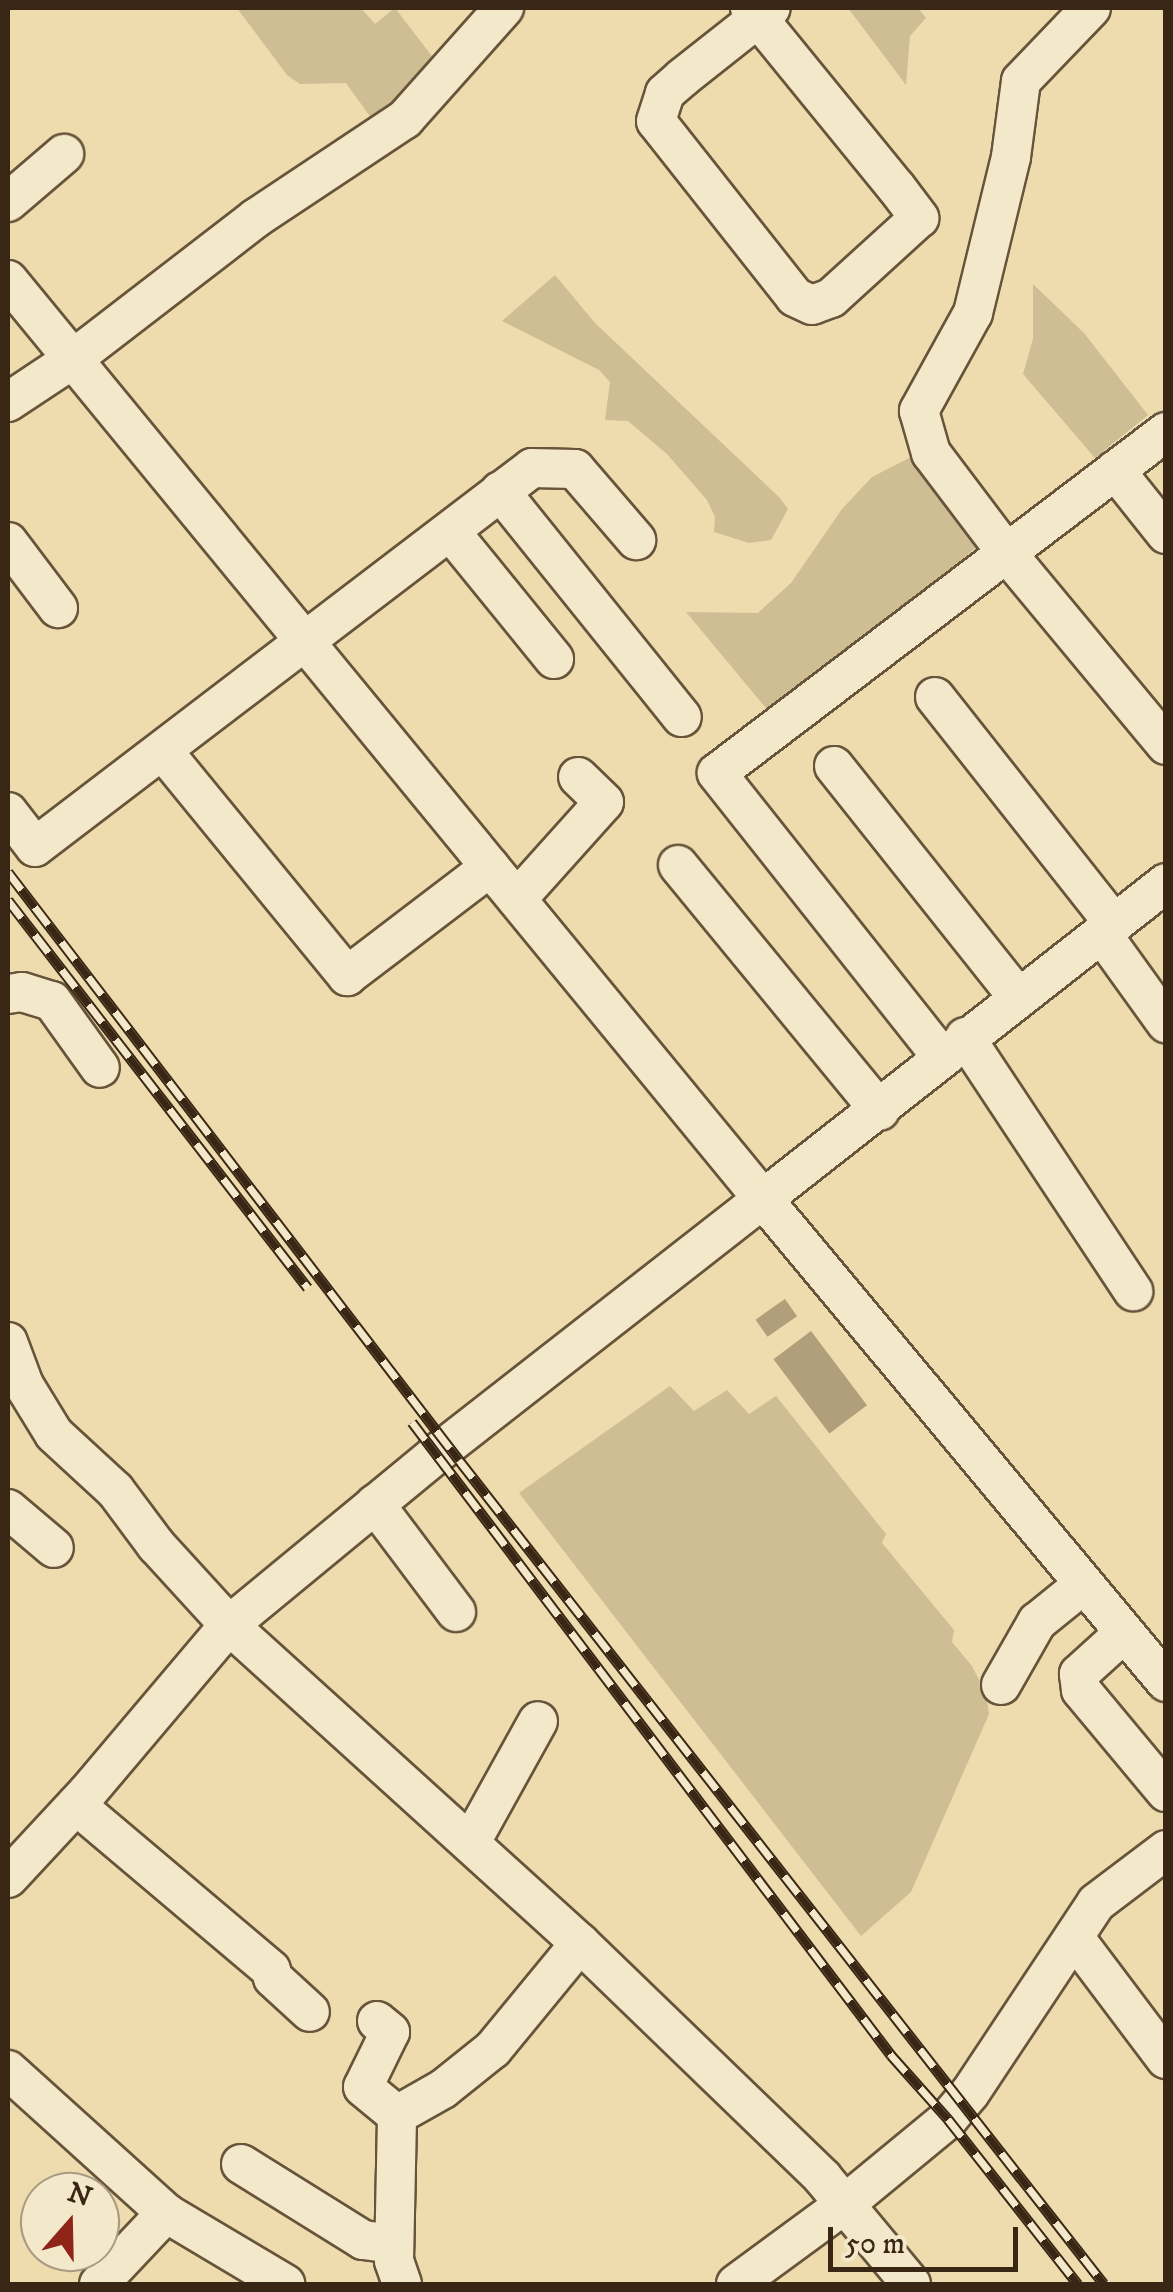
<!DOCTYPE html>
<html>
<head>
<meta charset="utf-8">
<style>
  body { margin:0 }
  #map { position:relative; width:1173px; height:2292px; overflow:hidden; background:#eedcae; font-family:"IM FELL DW Pica",serif }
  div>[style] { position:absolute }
  .green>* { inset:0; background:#cfbd94 }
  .water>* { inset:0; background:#b19e7a; transform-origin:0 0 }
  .roads { filter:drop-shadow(2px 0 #67543a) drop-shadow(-2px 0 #67543a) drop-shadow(0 2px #67543a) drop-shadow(0 -2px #67543a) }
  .minor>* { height:38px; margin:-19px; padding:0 19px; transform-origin:19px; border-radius:19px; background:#f4e8ca }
  .rail>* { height:11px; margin-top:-5.5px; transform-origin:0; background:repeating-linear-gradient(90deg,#f4e8ca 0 22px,#3a2614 0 44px); box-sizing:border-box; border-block:2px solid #3a2614 }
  span { translate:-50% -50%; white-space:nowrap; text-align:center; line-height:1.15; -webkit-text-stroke:8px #f4e8ca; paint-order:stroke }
  .frame { position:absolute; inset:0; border:10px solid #3a2614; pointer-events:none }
  .north { position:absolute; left:20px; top:2172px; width:100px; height:100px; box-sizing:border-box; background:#f4e8ca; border:2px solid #aa9a81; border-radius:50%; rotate:20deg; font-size:28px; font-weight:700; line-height:40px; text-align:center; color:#3a2614 }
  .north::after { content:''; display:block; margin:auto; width:35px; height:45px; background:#8f2418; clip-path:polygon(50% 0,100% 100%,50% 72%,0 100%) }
  .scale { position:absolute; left:828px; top:2227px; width:190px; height:45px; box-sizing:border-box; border:5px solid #3a2614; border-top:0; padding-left:12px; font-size:30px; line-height:35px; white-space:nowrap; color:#3a2614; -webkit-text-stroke:8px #f4e8ca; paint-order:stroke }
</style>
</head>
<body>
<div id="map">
  <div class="green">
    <div style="clip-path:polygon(237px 8px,361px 8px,375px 24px,395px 8px,438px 64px,374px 122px,346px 83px,300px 84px,287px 75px)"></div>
    <div style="clip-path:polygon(848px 8px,918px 8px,926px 18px,910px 36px,906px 85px)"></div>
    <div style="clip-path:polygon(555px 275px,595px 323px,780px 498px,788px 509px,771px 540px,749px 543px,714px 532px,715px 517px,707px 500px,667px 454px,628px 421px,605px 420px,610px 382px,599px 370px,502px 321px)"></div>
    <div style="clip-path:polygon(1033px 284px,1084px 333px,1148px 415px,1095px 458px,1023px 374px,1033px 339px)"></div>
    <div style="clip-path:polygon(917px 454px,986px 539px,775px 719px,686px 612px,758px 613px,791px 583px,842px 509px,872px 477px)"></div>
    <div style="clip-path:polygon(670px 1386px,694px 1411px,727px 1390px,749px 1414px,776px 1396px,886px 1534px,882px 1543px,954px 1630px,952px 1642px,972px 1666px,986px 1694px,989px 1714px,911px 1892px,861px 1936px,519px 1493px)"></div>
  </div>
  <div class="water">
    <div style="left:785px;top:1299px;width:21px;height:36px;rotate:55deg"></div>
    <div style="left:811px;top:1331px;width:93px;height:47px;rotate:53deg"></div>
  </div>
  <div class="roads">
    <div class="minor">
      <div style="left:750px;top:8px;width:13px;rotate:51deg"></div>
      <div style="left:758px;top:18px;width:218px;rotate:50.8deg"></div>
      <div style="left:896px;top:187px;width:39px;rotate:53deg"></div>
      <div style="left:919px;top:218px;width:119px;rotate:137.7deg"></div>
      <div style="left:831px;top:298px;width:20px;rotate:160deg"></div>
      <div style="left:812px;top:305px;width:19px;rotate:-155deg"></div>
      <div style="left:795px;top:297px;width:224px;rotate:-128.3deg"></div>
      <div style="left:656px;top:121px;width:29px;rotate:-72deg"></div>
      <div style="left:665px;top:93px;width:23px;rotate:-41deg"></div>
      <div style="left:682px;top:78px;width:97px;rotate:-38.3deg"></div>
      <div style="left:758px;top:18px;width:16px;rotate:-38deg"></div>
      <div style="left:1091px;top:8px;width:101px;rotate:133.8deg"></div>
      <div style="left:1021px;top:81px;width:77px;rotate:97.5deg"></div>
      <div style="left:1011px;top:157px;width:161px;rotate:103.7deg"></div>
      <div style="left:973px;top:313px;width:112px;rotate:118.9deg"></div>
      <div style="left:919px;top:411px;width:44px;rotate:74.1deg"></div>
      <div style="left:931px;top:453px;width:123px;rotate:52.9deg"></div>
      <div style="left:1005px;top:551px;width:252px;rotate:50.3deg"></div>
      <div style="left:8px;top:202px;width:74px;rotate:-40.6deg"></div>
      <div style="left:8px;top:280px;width:1189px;rotate:50.6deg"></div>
      <div style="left:763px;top:1199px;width:512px;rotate:-38.1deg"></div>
      <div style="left:8px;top:402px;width:78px;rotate:-33.5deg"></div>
      <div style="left:73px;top:359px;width:231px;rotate:-37.6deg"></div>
      <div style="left:256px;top:218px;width:179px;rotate:-33.6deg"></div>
      <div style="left:405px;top:119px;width:149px;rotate:-48.3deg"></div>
      <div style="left:1115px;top:470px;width:82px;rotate:51.4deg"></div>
      <div style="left:500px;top:491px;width:290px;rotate:51.2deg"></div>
      <div style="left:450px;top:531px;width:165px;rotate:50.9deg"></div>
      <div style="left:8px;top:542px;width:83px;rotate:52.9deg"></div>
      <div style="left:935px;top:697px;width:289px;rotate:51.7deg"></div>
      <div style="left:163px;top:751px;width:291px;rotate:50.7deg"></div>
      <div style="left:347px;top:976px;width:180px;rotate:-37.3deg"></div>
      <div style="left:834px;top:766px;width:295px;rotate:51.5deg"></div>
      <div style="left:8px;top:812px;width:44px;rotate:52.4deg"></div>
      <div style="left:35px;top:847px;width:625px;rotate:-37.33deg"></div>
      <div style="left:532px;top:468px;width:43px;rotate:1.3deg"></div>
      <div style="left:575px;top:469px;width:94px;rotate:49.3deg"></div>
      <div style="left:678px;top:865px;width:318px;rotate:50.6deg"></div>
      <div style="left:517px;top:899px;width:130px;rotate:-48.1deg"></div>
      <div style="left:604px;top:802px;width:36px;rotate:-136deg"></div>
      <div style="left:1102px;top:934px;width:110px;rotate:54.3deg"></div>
      <div style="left:8px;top:994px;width:14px;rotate:-8deg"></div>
      <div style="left:22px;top:992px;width:31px;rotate:17deg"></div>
      <div style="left:52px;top:1001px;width:82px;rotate:54.4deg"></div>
      <div style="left:965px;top:1037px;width:305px;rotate:56.5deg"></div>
      <div style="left:941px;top:1056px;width:361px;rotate:-128.4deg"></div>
      <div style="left:717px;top:773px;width:564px;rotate:-37.22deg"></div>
      <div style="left:8px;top:1342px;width:46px;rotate:69.6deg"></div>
      <div style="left:24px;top:1385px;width:57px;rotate:58.5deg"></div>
      <div style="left:54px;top:1434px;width:83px;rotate:42.6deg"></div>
      <div style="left:115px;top:1490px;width:69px;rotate:53.3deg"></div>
      <div style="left:156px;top:1545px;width:108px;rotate:47.6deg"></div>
      <div style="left:229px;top:1625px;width:474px;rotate:42.2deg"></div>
      <div style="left:580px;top:1943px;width:337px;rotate:44deg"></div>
      <div style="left:822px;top:2177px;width:139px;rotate:50.2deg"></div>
      <div style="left:375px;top:1504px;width:135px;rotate:53.1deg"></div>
      <div style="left:8px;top:1509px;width:60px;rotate:40.3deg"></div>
      <div style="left:1124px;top:1633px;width:61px;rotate:137.7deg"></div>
      <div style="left:1079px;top:1674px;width:16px;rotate:83deg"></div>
      <div style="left:1081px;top:1690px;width:133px;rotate:50.2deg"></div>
      <div style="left:1001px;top:1685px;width:73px;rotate:-60.3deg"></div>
      <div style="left:1037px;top:1622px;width:60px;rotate:-39deg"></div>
      <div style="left:76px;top:1805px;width:255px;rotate:40.2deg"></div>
      <div style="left:271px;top:1970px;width:8px;rotate:76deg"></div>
      <div style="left:273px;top:1978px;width:50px;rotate:42.6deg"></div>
      <div style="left:471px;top:1842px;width:138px;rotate:-61deg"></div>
      <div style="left:8px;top:1878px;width:116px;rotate:-47.1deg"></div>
      <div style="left:87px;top:1793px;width:220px;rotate:-49.8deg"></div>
      <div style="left:229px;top:1625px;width:267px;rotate:-39.5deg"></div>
      <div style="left:435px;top:1455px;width:416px;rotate:-38deg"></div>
      <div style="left:763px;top:1199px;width:629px;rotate:50.16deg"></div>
      <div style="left:1074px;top:1937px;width:153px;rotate:53deg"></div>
      <div style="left:377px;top:2021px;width:17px;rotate:40deg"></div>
      <div style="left:390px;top:2032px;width:61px;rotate:116.1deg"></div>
      <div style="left:363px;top:2087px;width:44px;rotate:39.5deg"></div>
      <div style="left:8px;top:2070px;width:213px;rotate:42.1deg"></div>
      <div style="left:166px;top:2213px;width:139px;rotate:30.8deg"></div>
      <div style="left:241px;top:2164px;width:144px;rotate:31.9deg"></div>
      <div style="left:363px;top:2240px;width:31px;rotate:7deg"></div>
      <div style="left:99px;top:2284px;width:98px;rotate:-46.7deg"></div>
      <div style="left:402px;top:2284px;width:24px;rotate:-109deg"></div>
      <div style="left:394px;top:2261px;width:146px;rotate:-88.8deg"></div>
      <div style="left:397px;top:2115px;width:53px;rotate:-29.5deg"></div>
      <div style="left:443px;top:2089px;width:64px;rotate:-38.7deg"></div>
      <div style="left:493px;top:2049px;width:137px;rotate:-50.6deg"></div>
      <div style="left:736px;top:2284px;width:135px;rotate:-36.3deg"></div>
      <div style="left:845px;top:2204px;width:134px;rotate:-39.5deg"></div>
      <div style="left:948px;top:2119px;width:34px;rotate:-50deg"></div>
      <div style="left:970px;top:2093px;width:228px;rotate:-56.4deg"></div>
      <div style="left:1096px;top:1903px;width:88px;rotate:-37.1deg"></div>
    </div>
  </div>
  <div class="rail">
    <div style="left:8px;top:872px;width:741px;rotate:52.51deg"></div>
    <div style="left:459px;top:1460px;width:1046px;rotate:51.95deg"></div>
    <div style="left:8px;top:900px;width:490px;rotate:52.3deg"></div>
    <div style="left:412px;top:1422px;width:794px;rotate:52.88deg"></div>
    <div style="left:891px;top:2055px;width:86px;rotate:48.3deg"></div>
    <div style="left:948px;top:2119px;width:210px;rotate:51.8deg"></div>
  </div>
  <div class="frame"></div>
  <div class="north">N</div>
  <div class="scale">50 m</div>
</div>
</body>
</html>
